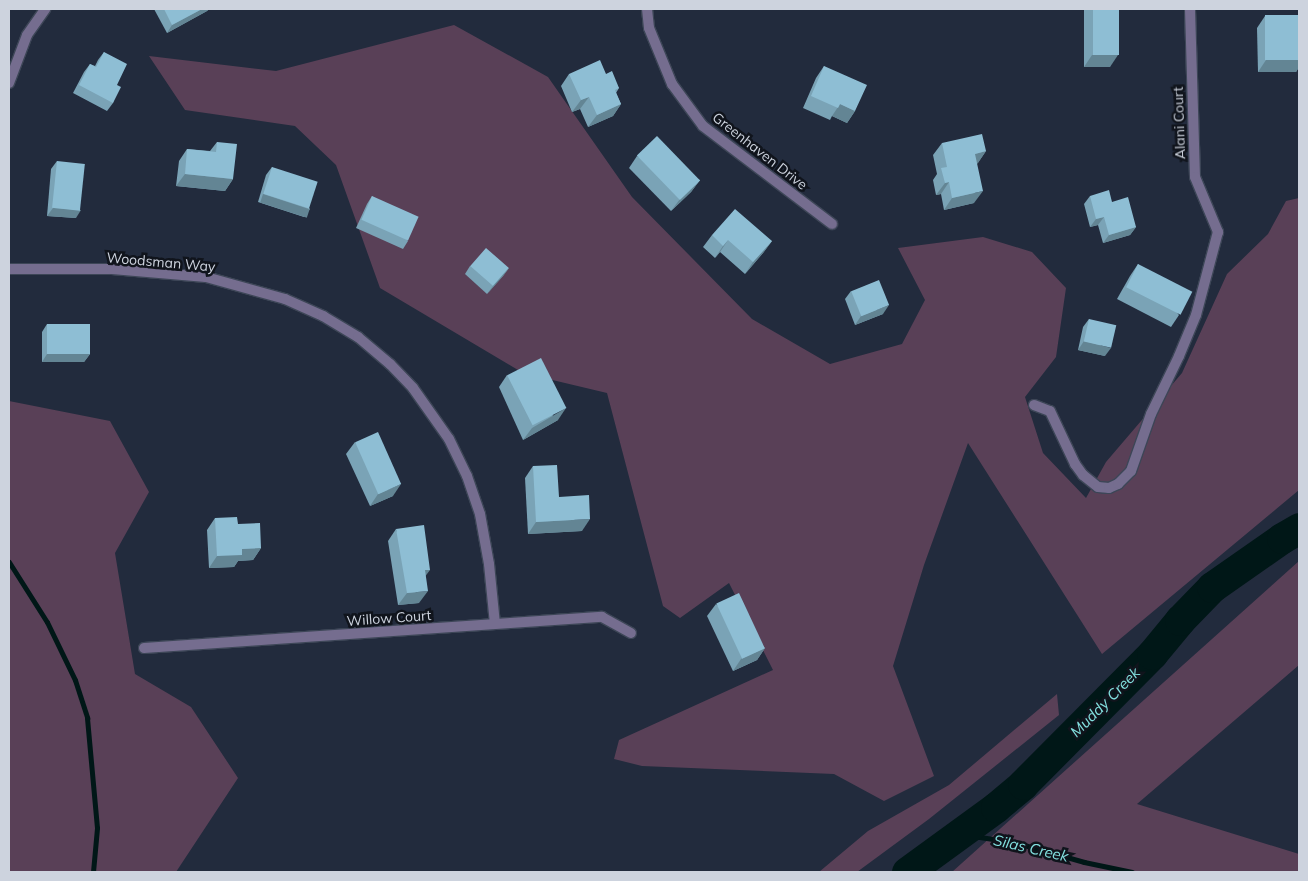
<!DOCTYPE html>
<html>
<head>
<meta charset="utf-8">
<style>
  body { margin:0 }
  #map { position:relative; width:1308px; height:881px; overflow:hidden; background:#222b3d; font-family:Mulish,sans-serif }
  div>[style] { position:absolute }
  .green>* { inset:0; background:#594057 }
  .stream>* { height:5px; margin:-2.5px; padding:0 2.5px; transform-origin:2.5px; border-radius:2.5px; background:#001717 }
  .river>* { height:31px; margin:-15.5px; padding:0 15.5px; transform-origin:15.5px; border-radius:15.5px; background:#001717 }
  .roads { filter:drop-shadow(1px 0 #3d4657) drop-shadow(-1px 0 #3d4657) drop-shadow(0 1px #3d4657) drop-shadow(0 -1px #3d4657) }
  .service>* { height:10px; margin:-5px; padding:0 5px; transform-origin:5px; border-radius:5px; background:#756d8f }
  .minor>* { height:10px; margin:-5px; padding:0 5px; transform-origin:5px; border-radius:5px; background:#756d8f }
  .wall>* { inset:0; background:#7aa3b6; transform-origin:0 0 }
  .shaded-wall>* { inset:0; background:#638594; transform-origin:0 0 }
  .building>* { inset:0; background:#8ebed4; transform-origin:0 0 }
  span { translate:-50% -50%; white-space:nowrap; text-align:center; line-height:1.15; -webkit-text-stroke:5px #10141c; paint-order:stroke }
  .street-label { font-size:14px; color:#cdd3de }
  .water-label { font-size:15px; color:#83e1e0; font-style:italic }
  .frame { position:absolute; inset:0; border:10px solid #cdd3de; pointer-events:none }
</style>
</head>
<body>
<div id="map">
  <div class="green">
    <div style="clip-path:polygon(454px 25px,548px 77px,632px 197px,752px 319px,830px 364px,902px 344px,925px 300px,898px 248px,983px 237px,1032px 252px,1066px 288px,1056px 357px,1025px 397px,1043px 453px,1086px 498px,1106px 462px,1182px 373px,1227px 274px,1268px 234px,1286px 201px,1299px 198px,1299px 490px,1102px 654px,968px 443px,924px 565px,893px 666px,934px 776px,884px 801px,834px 774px,642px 766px,614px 759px,619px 740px,773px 670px,729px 583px,680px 618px,663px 606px,607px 393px,523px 373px,380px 288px,336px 165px,295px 126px,185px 110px,149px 56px,276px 71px)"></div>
    <div style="clip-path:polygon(9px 401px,110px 421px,149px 492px,115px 553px,135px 674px,191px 707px,238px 778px,176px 872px,9px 872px)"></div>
    <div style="clip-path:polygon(1299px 561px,1299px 665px,1137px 804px,1299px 854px,1299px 872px,952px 872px)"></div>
    <div style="clip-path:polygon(1057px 694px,1059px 715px,929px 819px,857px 872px,819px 872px,868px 831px,949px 785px)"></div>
  </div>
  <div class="stream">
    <div style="left:9px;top:562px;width:71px;rotate:57.7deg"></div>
    <div style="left:47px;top:622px;width:64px;rotate:64.2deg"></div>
    <div style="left:75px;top:680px;width:40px;rotate:72deg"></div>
    <div style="left:87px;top:718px;width:110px;rotate:84.8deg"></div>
    <div style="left:97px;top:828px;width:44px;rotate:95.2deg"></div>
    <div style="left:959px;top:834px;width:55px;rotate:8.4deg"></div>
    <div style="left:1013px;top:842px;width:74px;rotate:15.7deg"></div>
    <div style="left:1084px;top:862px;width:49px;rotate:11.8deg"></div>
  </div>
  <div class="river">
    <div style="left:907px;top:872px;width:110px;rotate:-36.1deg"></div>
    <div style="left:996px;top:807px;width:35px;rotate:-40deg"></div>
    <div style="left:1023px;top:784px;width:183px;rotate:-45.2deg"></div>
    <div style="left:1152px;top:654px;width:44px;rotate:-50.5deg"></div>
    <div style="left:1180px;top:620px;width:46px;rotate:-45.9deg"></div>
    <div style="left:1212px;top:587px;width:85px;rotate:-35deg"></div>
    <div style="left:1282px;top:538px;width:20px;rotate:-30deg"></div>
  </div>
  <div class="roads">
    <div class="service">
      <div style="left:1034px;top:405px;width:17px;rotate:21deg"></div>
      <div style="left:1050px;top:411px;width:59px;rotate:64.7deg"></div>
      <div style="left:1075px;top:464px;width:14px;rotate:54deg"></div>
      <div style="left:1083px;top:475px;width:19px;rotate:39deg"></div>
      <div style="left:1098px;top:487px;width:11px;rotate:5deg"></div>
      <div style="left:1109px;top:488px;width:10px;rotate:-24deg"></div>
      <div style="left:1118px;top:484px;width:18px;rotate:-45deg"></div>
      <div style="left:1131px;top:471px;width:60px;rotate:-70.7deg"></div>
      <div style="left:1151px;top:414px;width:64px;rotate:-64.2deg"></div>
      <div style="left:1179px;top:356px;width:44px;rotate:-67.5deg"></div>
      <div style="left:1196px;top:315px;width:86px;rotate:-75.2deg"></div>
    </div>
    <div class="minor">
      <div style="left:647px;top:9px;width:19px;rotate:84deg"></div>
      <div style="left:649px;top:28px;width:61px;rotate:67.7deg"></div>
      <div style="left:672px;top:84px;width:52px;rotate:53.6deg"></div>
      <div style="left:703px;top:126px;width:162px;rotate:37.2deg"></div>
      <div style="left:1190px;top:9px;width:168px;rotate:88.3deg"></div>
      <div style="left:1195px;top:177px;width:60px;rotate:67.3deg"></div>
      <div style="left:9px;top:83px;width:51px;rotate:-69.4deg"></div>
      <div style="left:27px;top:35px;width:32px;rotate:-55deg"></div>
      <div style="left:9px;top:269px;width:103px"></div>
      <div style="left:112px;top:269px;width:94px;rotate:4.9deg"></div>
      <div style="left:206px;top:277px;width:82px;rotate:15.6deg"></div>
      <div style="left:285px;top:299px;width:42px;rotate:24.1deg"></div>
      <div style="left:323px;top:316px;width:41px;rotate:31deg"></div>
      <div style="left:358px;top:337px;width:42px;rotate:40.2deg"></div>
      <div style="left:390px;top:364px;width:33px;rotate:46deg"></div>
      <div style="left:413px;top:388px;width:62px;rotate:54.8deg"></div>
      <div style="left:449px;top:439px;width:41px;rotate:64.1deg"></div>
      <div style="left:467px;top:476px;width:40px;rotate:71.1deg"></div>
      <div style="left:480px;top:514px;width:51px;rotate:79.8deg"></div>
      <div style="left:489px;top:564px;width:60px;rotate:84.3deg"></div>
      <div style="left:144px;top:648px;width:459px;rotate:-3.9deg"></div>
      <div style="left:602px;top:617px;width:33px;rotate:29deg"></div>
    </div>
  </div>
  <div class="wall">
    <div style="clip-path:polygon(154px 9px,209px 9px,207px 11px,167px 33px)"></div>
    <div style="clip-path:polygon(1084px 9px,1119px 9px,1110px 67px,1084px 67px)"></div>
    <div style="clip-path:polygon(1299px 15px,1299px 67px,1296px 72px,1258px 72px,1257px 28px,1265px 16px)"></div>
    <div style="clip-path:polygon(104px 52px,117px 85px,113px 103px,107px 111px,73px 93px,84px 72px,90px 64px,95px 66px,98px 60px)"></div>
    <div style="clip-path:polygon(824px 66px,855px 111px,847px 123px,832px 116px,830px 120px,803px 108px,816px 78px)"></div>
    <div style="clip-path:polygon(569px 74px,606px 74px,619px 88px,616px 93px,621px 104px,613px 116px,588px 127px,580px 109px,572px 112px,561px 86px)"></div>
    <div style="left:1299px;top:115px;width:42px;height:1px;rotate:90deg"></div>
    <div style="clip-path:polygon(217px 142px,233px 179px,225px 191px,176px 186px,179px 161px,187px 149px,210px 151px)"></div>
    <div style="clip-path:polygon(942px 143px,986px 151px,977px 164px,974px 203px,944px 210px,941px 194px,936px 195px,933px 180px,937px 174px,933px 155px)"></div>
    <div style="clip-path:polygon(637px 156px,700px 180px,691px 192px,671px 211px,629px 168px)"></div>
    <div style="clip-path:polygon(57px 161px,76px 218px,47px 216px,51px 169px)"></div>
    <div style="clip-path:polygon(272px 167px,310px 209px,304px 217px,258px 202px,266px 175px)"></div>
    <div style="clip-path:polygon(372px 196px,408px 241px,403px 249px,356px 228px,367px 204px)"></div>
    <div style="clip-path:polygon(1090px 196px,1112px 202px,1136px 227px,1130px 235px,1103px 243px,1098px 225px,1090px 227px,1084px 204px)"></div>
    <div style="clip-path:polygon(712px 235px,772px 241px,763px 253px,745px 274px,720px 252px,715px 258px,703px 247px)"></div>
    <div style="clip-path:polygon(1138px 264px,1179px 315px,1171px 327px,1117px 299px,1130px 276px)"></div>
    <div style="clip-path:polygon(470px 266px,509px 268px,503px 276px,487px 294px,465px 274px)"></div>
    <div style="clip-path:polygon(851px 291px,883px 314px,855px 325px,845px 299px)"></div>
    <div style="clip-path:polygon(1089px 319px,1105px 356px,1078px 350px,1083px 327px)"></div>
    <div style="clip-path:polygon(47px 324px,90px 354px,84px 362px,42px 362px,42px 332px)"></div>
    <div style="clip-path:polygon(507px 375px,558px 420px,523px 440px,499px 387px)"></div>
    <div style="clip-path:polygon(355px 442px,393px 496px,370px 506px,346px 454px)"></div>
    <div style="clip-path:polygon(533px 466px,559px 497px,582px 531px,528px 534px,525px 478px)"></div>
    <div style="clip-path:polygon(215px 518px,238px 524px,261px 548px,253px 560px,238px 561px,234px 567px,209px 568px,207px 530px)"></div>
    <div style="clip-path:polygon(396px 529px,419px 603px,398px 605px,388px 541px)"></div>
    <div style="clip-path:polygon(716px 604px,765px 648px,757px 660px,733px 671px,707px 616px)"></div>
  </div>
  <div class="shaded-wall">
    <div style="clip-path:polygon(202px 9px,209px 9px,207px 11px,167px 33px,172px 25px)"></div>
    <div style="clip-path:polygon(1092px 55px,1118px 55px,1110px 67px,1084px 67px)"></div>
    <div style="clip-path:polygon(1266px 60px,1299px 60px,1299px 67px,1296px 72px,1258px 72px)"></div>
    <div style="clip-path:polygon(589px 97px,580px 109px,572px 112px,581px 100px)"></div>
    <div style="clip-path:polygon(621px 104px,613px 116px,588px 127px,597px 115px)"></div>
    <div style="clip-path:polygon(840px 104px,855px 111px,847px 123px,832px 116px)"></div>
    <div style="clip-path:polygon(986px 151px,978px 163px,966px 166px,975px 154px)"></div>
    <div style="clip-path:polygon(185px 174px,233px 179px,225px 191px,176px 186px)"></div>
    <div style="clip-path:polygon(700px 180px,691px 192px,671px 211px,680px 199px)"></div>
    <div style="clip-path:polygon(949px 182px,941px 194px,936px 195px,945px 183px)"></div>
    <div style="clip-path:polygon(983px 191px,974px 203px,944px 210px,952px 198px)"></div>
    <div style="left:263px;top:194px;width:49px;height:9px;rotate:18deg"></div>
    <div style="clip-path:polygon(53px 208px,81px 210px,76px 218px,47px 216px)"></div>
    <div style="clip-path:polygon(1104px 217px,1098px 225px,1090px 227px,1096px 219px)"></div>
    <div style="clip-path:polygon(1136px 227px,1130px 235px,1103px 243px,1109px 235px)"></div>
    <div style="clip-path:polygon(728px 240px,720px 252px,715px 258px,723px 246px)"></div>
    <div style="clip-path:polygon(772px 241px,763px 253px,745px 274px,753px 262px)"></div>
    <div style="clip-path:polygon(509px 268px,503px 276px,487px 294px,493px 286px)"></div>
    <div style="clip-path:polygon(889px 305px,883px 314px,855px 325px,861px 316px)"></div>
    <div style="clip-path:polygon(1084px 341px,1111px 348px,1105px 356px,1078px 350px)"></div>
    <div style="clip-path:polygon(47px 354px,90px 354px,84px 362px,42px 362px)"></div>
    <div style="clip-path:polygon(566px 408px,558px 420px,523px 440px,532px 428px)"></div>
    <div style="clip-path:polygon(401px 484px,393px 496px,370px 506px,378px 494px)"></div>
    <div style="clip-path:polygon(590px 519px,582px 531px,528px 534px,536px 522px)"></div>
    <div style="clip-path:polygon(261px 548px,253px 560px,238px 561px,234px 567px,209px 568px,217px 556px,242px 549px)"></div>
    <div style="clip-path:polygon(425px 570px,430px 570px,421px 582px)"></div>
    <div style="clip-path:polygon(428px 591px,419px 603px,398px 605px,407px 593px)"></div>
    <div style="clip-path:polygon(765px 648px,757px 660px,733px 671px,741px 659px)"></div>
  </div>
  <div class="building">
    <div style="clip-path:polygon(164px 9px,202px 9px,172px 25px)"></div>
    <div style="left:1093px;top:9px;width:26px;height:46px"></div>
    <div style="left:1299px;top:15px;width:45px;height:34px;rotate:90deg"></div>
    <div style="clip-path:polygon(104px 52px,127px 64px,117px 85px,121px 87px,113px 103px,79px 85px,90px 64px,96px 67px)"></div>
    <div style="clip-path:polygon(600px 60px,606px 74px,612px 71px,619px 88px,615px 90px,621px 104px,597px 115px,589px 97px,581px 100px,569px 74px)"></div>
    <div style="clip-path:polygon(824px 66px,867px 85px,855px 111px,840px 104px,838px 108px,811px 96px)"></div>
    <div style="clip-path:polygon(982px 134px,986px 151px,975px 154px,983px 191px,952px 198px,949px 182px,945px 183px,941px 168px,947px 167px,942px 143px)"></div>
    <div style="left:657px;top:136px;width:62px;height:28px;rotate:46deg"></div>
    <div style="clip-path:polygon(217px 142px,237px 144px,233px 179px,185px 174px,187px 149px,216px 152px)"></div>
    <div style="left:57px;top:161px;width:28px;height:47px;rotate:6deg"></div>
    <div style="left:272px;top:167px;width:48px;height:28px;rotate:18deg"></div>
    <div style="clip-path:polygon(1109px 190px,1112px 202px,1128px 197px,1136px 227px,1109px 235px,1104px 217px,1096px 219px,1090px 196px)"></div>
    <div style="left:372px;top:196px;width:51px;height:26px;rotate:24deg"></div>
    <div style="clip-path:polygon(735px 209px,772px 241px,753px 262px,728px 240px,723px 246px,712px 235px)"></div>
    <div style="left:486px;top:248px;width:30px;height:24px;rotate:41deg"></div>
    <div style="left:1138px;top:264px;width:61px;height:26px;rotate:27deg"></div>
    <div style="left:879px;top:280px;width:27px;height:30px;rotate:68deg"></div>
    <div style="left:1089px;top:319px;width:28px;height:23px;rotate:13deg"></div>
    <div style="left:47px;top:324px;width:43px;height:30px"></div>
    <div style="left:541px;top:358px;width:56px;height:38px;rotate:63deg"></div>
    <div style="left:378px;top:432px;width:57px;height:25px;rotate:66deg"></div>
    <div style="clip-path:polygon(557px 465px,559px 497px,589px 495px,590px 519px,536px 522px,533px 466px)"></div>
    <div style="clip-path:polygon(237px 517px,238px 524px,260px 523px,261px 548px,242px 549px,242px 555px,217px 556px,215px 518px)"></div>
    <div style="clip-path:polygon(424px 525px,430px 570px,425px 570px,428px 591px,407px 593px,396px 529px)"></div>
    <div style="left:739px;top:593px;width:61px;height:25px;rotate:65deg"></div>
  </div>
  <div class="street-label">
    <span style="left:1179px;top:123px;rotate:-92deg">Alani Court</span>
    <span style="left:760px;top:151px;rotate:38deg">Greenhaven Drive</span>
    <span style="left:161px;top:262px;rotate:5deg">Woodsman Way</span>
    <span style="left:389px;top:618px;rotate:-4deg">Willow Court</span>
  </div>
  <div class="water-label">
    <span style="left:1105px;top:702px;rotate:-45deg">Muddy Creek</span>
    <span style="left:1031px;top:848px;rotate:13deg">Silas Creek</span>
  </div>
  <div class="frame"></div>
</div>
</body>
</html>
